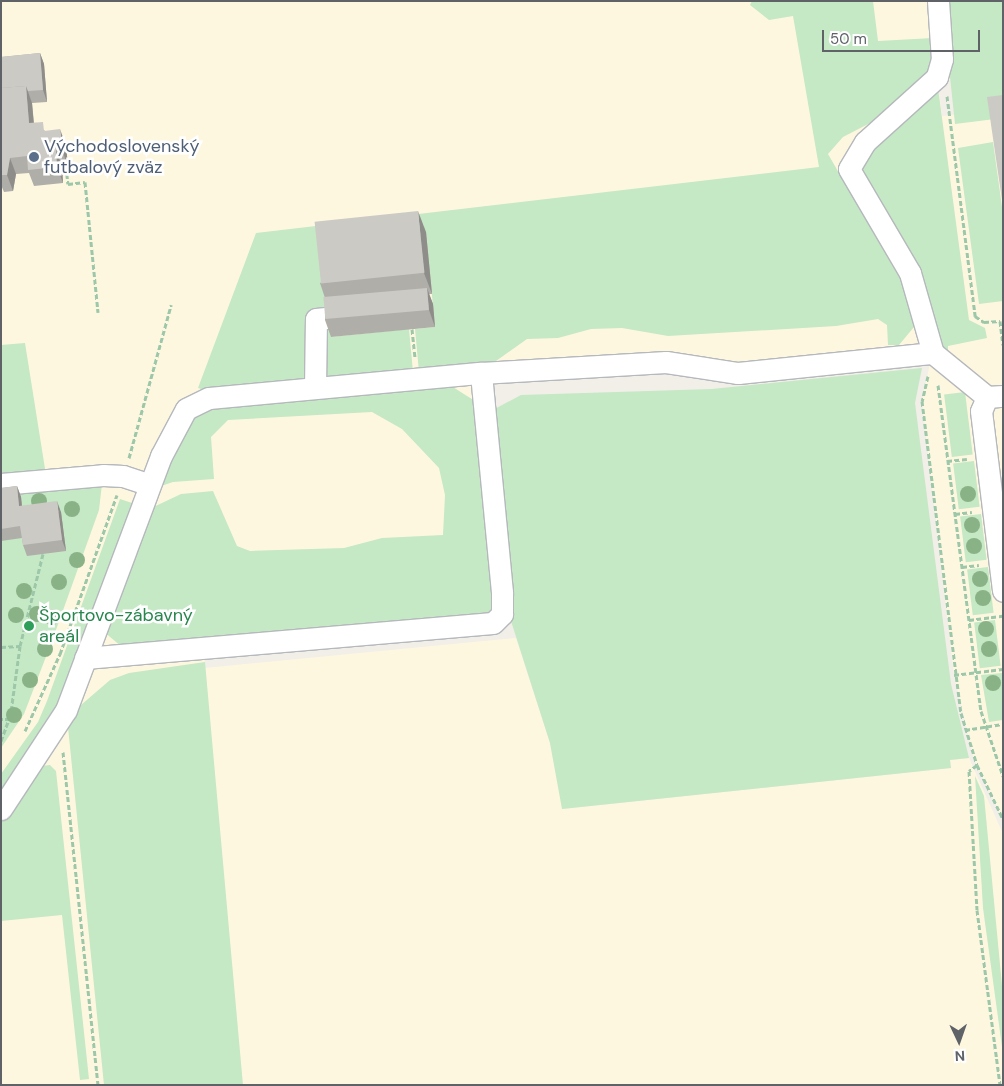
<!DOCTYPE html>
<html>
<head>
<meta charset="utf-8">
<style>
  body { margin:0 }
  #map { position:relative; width:1004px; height:1086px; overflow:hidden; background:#f1efe8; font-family:"DM Sans",sans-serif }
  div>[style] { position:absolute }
  .commercial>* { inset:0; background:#fef7e0 }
  .green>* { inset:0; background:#c5e8c5; transform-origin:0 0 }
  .path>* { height:3px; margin-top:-1.5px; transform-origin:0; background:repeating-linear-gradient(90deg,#9cc7a9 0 5px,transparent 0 7.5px) }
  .roads { filter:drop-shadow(1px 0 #b5b8bc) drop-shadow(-1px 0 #b5b8bc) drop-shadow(0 1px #b5b8bc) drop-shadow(0 -1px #b5b8bc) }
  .minor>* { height:21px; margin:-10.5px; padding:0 10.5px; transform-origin:10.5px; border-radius:10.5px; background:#fff }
  .trees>* { width:16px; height:16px; margin:-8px; border-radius:50%; background:#89b387 }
  .wall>* { inset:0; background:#afaea9 }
  .shaded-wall>* { inset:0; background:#8f8d8a }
  .building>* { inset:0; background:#cccac5; transform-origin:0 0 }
  .dots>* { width:14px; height:14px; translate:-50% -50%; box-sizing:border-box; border:2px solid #fff; border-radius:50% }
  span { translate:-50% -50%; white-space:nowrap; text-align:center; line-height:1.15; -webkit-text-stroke:5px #fff; paint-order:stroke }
  .service-label { font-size:18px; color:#4e5e75 }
  .left { translate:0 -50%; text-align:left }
  .leisure-label { font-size:18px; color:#27864d }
  .frame { position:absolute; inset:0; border:2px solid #5f6368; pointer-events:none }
  .north { position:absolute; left:934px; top:1016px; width:50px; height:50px; -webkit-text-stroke:4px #fff; paint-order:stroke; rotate:177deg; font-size:14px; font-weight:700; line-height:20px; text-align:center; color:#5f6368 }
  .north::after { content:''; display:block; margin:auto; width:18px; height:22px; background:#5f6368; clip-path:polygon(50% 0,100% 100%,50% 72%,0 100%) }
  .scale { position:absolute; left:822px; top:30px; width:158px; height:22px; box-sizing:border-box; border:2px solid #5f6368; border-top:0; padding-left:6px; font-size:15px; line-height:18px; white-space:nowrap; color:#5f6368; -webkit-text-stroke:4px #fff; paint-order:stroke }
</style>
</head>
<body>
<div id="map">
  <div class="commercial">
    <div style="clip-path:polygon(1px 1px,938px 1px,937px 77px,942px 116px,1003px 110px,1003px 819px,974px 759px,954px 675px,922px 401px,932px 354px,481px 373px,502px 592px,204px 651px,205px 668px,516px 638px,550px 743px,563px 809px,951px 768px,950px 760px,969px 758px,1003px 834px,1003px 1085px,1px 1085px)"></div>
  </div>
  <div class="green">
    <div style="clip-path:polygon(752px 1px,873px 1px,878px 41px,933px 38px,929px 73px,874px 121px,843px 137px,828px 154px,910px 296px,914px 327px,899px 345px,888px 345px,887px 325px,878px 319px,836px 326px,668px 336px,622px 328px,591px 329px,558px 338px,527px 339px,489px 366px,419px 372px,415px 329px,435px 327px,426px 233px,329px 314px,311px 379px,210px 392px,198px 388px,256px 233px,819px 167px,793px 16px,769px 20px,750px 5px)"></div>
    <div style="clip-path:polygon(942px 1px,1003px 1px,1003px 118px,955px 124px)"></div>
    <div style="clip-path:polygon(938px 88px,969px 320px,985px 328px,987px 338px,948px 346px,948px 351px,934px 339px,920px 271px,863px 178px,862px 167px,865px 156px,880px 140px,925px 104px)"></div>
    <div style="clip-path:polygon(993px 142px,1003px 214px,1003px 301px,979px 304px,958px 148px)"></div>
    <div style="clip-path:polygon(329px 320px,331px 337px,409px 329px,413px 372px,324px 380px,321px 326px)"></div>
    <div style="clip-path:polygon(25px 343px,46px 475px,1px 479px,1px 345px)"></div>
    <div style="clip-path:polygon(922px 368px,915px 403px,951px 684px,969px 758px,950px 760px,951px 768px,562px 809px,550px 743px,511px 621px,491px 411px,521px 395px,712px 389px)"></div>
    <div style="clip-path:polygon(448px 384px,475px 401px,495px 614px,122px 647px,103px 631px,145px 511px,181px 494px,213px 491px,237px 546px,250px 551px,344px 548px,382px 538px,443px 535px,445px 495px,439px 468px,402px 429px,372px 412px,228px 420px,211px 437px,214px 479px,173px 482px,152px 489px,187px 417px,207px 408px)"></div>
    <div style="left:965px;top:392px;width:63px;height:21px;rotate:83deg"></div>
    <div style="left:974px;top:461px;width:46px;height:21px;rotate:83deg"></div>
    <div style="clip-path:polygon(103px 475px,99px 510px,52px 641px,24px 714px,1px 748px,1px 485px)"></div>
    <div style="clip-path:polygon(120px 499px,132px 503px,54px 719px,1px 794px,1px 774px,38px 722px,47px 701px)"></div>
    <div style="left:981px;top:514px;width:46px;height:21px;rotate:83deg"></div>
    <div style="left:988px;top:567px;width:46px;height:21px;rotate:83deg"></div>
    <div style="left:995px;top:620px;width:46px;height:21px;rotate:83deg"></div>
    <div style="clip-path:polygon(205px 662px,243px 1085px,104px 1085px,68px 727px,81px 705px,110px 680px,129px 673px)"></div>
    <div style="clip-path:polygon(1002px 673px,1003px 720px,989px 722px,981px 675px)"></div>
    <div style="clip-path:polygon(50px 765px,56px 771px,89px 1079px,80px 1080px,62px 915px,1px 921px,1px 821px,41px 766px)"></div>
    <div style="clip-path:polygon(975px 776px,984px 796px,1003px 996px,1003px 1054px,983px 908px)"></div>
  </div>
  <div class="path">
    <div style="left:947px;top:96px;width:222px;rotate:82.7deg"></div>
    <div style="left:975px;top:316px;width:11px;rotate:34deg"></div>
    <div style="left:984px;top:322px;width:16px;rotate:-4deg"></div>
    <div style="left:1000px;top:321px;width:24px;rotate:83deg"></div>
    <div style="left:66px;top:166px;width:18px;rotate:84deg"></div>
    <div style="left:68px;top:184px;width:17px;rotate:-7deg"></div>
    <div style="left:85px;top:182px;width:131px;rotate:84.3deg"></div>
    <div style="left:412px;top:329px;width:29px;rotate:84deg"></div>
    <div style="left:928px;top:376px;width:26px;rotate:103deg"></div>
    <div style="left:922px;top:401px;width:314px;rotate:82.9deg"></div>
    <div style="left:961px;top:713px;width:54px;rotate:72.9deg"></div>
    <div style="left:977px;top:765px;width:60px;rotate:64.3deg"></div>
    <div style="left:938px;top:385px;width:329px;rotate:82.5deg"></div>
    <div style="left:981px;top:711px;width:69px;rotate:71.3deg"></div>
    <div style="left:129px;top:458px;width:159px;rotate:-74.6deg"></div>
    <div style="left:947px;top:461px;width:20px;rotate:-6deg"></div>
    <div style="left:955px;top:514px;width:17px;rotate:-7deg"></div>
    <div style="left:962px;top:567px;width:17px;rotate:-7deg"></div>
    <div style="left:969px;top:620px;width:34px;rotate:-7deg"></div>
    <div style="left:20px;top:646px;width:95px;rotate:-76deg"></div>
    <div style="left:1px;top:647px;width:19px;rotate:-3deg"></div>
    <div style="left:20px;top:646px;width:74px;rotate:97.8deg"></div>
    <div style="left:10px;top:719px;width:9px;rotate:180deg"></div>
    <div style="left:954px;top:675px;width:49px;rotate:-7deg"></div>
    <div style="left:965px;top:730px;width:38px;rotate:-9deg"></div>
    <div style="left:25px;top:731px;width:85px;rotate:-65.6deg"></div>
    <div style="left:60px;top:654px;width:169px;rotate:-70.3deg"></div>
    <div style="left:1px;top:741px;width:23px;rotate:-70deg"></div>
    <div style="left:63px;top:752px;width:335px;rotate:84deg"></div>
    <div style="left:977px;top:765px;width:10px;rotate:143deg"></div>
    <div style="left:969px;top:771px;width:139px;rotate:86.7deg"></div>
    <div style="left:977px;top:910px;width:177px;rotate:82.5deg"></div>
  </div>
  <div class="roads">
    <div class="minor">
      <div style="left:938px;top:1px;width:58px;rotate:86.1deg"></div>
      <div style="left:942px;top:59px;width:19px;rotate:106deg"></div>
      <div style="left:937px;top:77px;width:97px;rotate:137.9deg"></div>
      <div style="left:865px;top:142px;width:31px;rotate:121deg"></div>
      <div style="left:849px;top:169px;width:121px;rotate:59.6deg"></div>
      <div style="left:910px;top:273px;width:83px;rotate:74deg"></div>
      <div style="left:933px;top:353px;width:70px;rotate:39.2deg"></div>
      <div style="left:987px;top:397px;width:16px;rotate:-4deg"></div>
      <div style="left:315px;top:388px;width:69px;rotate:-89.2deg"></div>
      <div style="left:316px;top:319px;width:10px;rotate:-6deg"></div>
      <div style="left:987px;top:397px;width:15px;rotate:113deg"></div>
      <div style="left:981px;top:411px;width:181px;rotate:83deg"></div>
      <div style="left:1px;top:484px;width:102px;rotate:-5deg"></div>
      <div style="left:103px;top:475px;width:20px;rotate:3deg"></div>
      <div style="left:123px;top:476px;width:28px;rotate:18deg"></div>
      <div style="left:85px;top:658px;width:409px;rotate:-4.9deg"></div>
      <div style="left:493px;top:623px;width:13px;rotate:-45deg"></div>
      <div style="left:502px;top:614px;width:22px;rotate:-90deg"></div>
      <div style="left:502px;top:592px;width:220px;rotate:-95.5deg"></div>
      <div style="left:1px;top:809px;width:118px;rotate:-56.7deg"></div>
      <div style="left:66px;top:710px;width:271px;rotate:-69.5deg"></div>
      <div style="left:161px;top:456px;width:53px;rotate:-62deg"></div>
      <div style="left:186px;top:409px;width:25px;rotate:-26deg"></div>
      <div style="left:209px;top:398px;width:273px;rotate:-5.3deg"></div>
      <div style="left:481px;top:373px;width:185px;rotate:-3.4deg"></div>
      <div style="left:666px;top:362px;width:73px;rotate:8.7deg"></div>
      <div style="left:738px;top:373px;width:196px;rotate:-5.9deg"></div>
    </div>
  </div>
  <div class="trees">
    <div style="left:968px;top:494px"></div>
    <div style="left:39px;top:501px"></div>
    <div style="left:72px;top:509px"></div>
    <div style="left:972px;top:525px"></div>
    <div style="left:974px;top:546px"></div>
    <div style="left:77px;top:560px"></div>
    <div style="left:980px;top:579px"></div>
    <div style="left:59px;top:582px"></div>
    <div style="left:24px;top:591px"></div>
    <div style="left:983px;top:598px"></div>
    <div style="left:37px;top:614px"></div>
    <div style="left:16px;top:615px"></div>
    <div style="left:52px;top:617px"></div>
    <div style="left:986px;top:629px"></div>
    <div style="left:45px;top:649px"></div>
    <div style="left:989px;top:649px"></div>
    <div style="left:30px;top:680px"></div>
    <div style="left:993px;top:683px"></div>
    <div style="left:14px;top:715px"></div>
  </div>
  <div class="wall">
    <div style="clip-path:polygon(40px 53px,44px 64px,47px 102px,32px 103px,34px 123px,66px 146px,68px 166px,62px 167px,63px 183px,34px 186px,29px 173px,16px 174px,13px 191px,4px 192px,1px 185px,1px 57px)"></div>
    <div style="clip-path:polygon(426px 232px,432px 294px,429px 294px,433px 304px,435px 327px,331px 337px,325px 320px,325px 298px,320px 283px)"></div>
    <div style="clip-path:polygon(17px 486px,21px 497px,22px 506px,61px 512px,66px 551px,27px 556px,23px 545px,22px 538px,1px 541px,1px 488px)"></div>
  </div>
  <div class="shaded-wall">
    <div style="clip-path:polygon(40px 53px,44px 64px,47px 102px,43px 90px)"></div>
    <div style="clip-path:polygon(26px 86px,32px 103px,35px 139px,29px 123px)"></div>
    <div style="clip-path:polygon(60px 129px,66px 146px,68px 166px,62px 150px)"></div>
    <div style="clip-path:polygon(56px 150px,62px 167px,63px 183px,57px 167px)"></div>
    <div style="clip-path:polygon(10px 158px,16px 174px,13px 191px,7px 175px)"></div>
    <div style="clip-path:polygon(418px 211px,426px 232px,432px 294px,424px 273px)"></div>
    <div style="clip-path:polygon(427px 288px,433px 304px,435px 327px,429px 310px)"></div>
    <div style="clip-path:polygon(17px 486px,21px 497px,23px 517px,19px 506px)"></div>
    <div style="clip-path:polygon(57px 501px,61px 512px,66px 551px,62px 540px)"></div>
  </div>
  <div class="building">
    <div style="clip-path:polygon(40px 53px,43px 90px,28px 91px,26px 86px,1px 88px,1px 57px)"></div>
    <div style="clip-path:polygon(26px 86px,29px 123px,43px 122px,44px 131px,60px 129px,62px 150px,56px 150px,57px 167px,28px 170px,27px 156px,10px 158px,7px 175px,1px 175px,1px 88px)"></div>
    <div style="clip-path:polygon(1003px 95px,1003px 207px,987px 97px)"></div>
    <div style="left:418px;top:211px;width:62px;height:104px;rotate:84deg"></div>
    <div style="left:427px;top:288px;width:22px;height:104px;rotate:85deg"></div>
    <div style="clip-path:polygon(17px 486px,19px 506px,57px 501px,62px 540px,23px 545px,20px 526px,1px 529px,1px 488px)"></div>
  </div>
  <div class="dots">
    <div style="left:34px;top:157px;background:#5c6f8a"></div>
    <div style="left:29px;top:626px;background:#2e9e5b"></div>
  </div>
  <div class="service-label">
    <span class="left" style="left:44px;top:157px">Východoslovenský<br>futbalový zväz</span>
  </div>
  <div class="leisure-label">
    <span class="left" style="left:39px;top:626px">Športovo-zábavný<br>areál</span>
  </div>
  <div class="frame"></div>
  <div class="north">N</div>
  <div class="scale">50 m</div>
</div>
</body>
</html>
